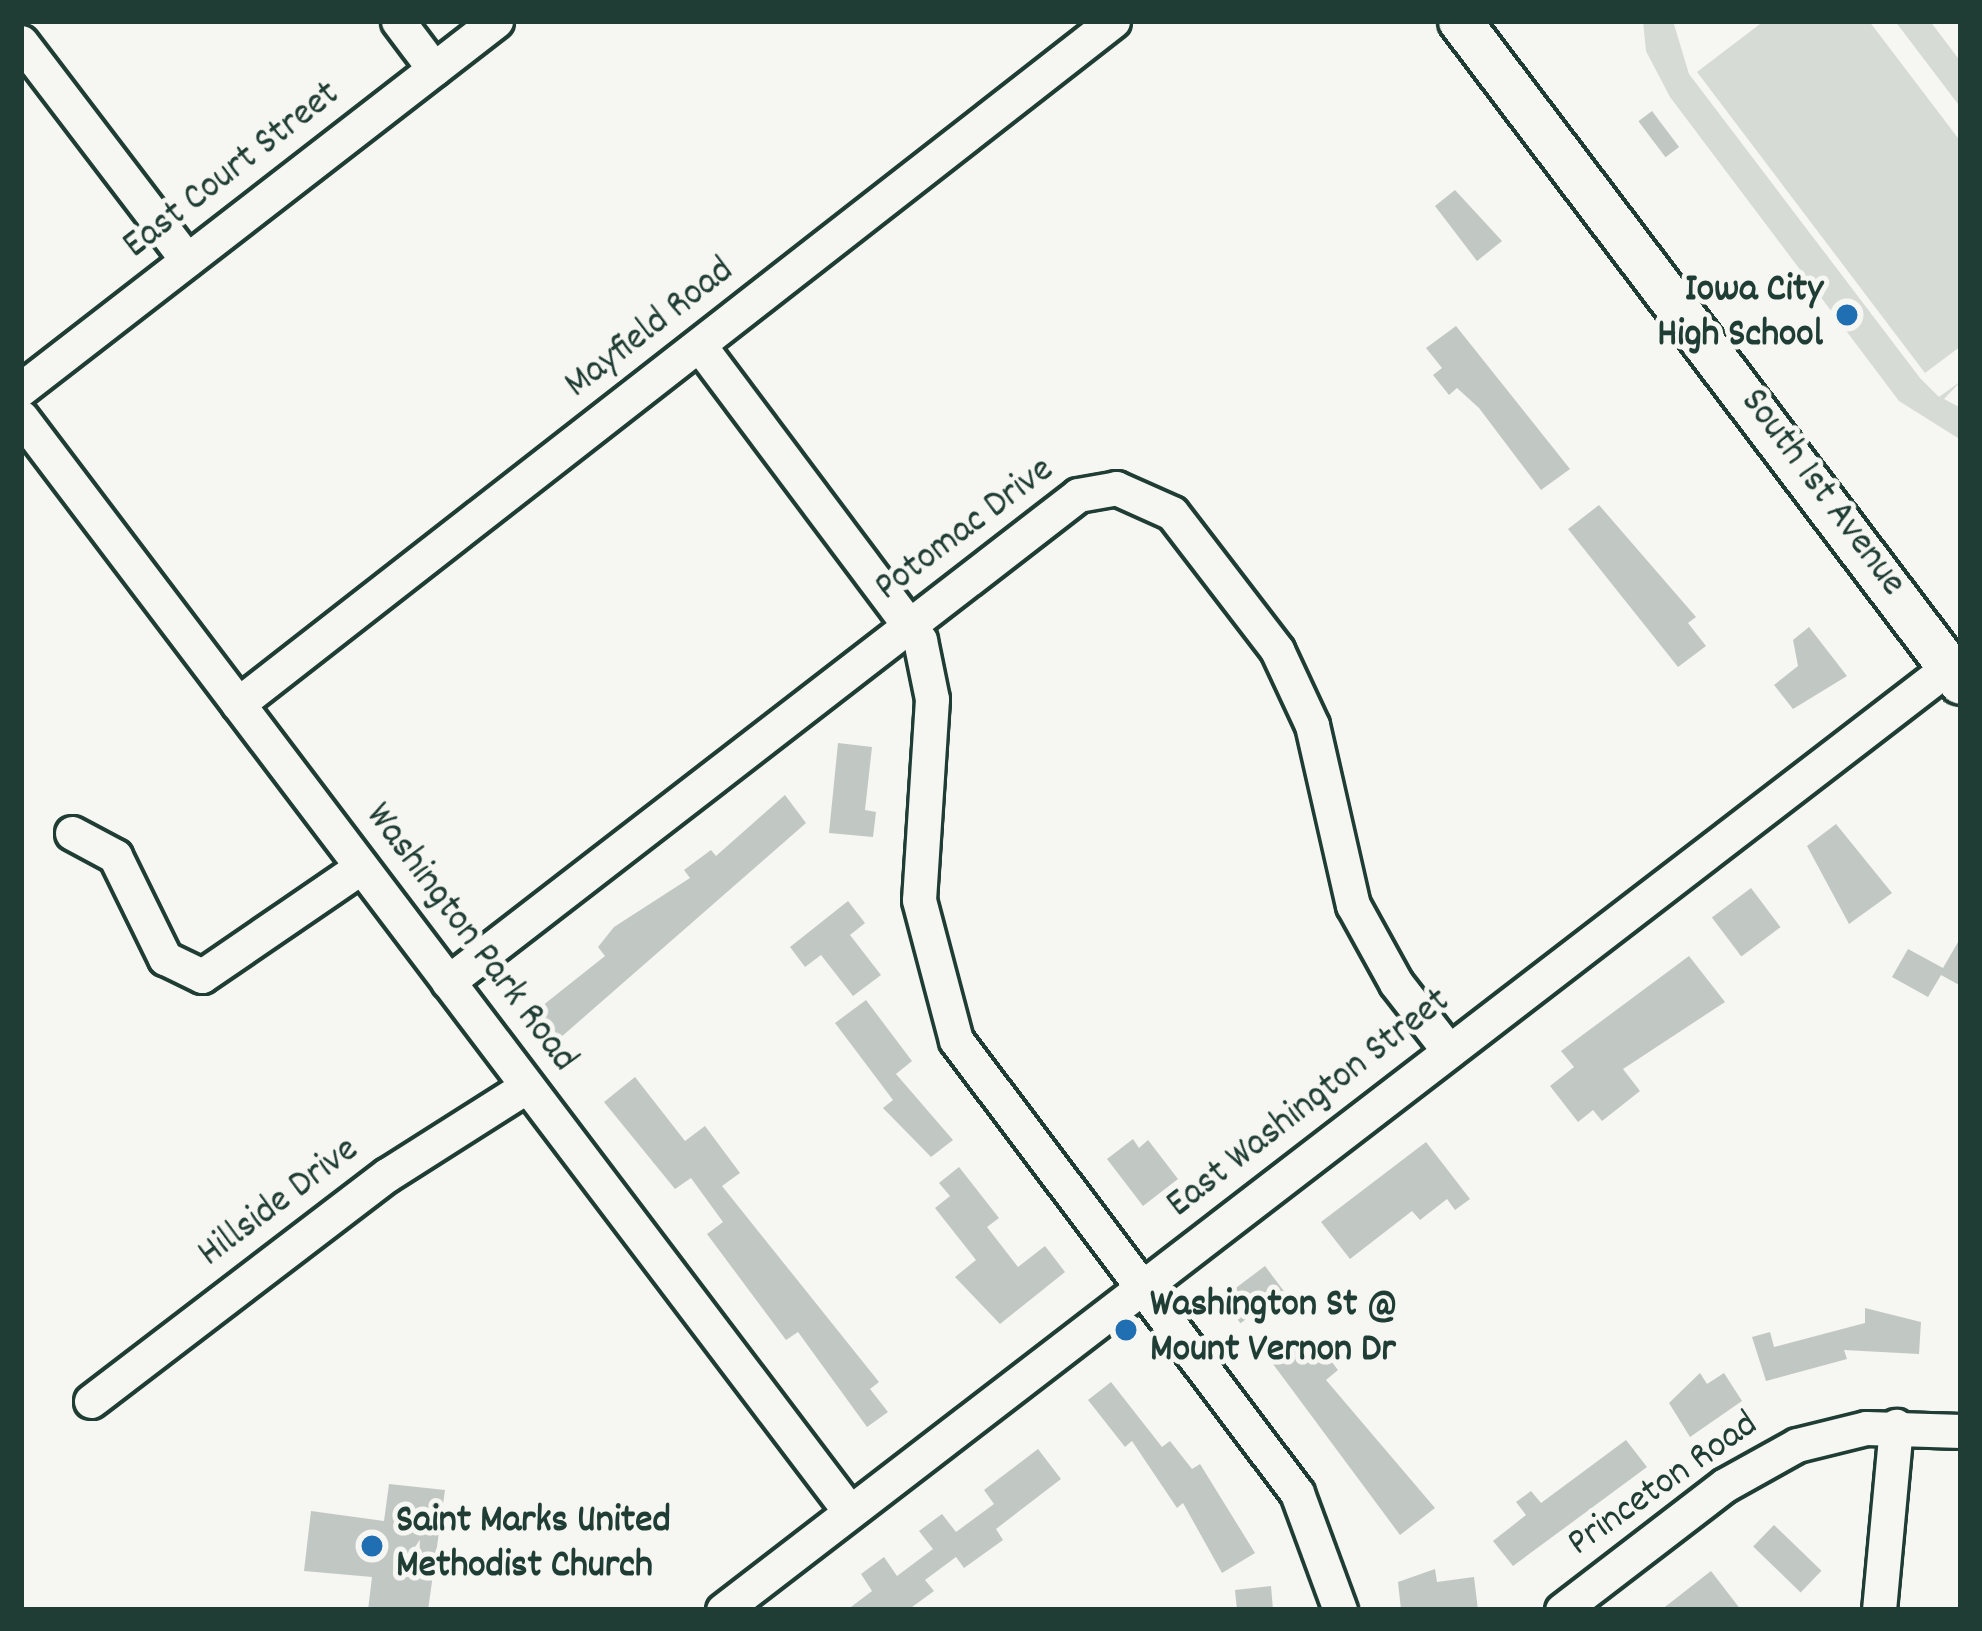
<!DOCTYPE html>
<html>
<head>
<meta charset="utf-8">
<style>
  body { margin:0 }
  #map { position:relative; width:1982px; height:1631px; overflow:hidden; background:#f6f6f2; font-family:Dekko,sans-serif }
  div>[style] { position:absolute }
  .green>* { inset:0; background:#d6dbd6 }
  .building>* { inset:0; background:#c1c8c3; transform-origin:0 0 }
  .roads { filter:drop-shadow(3px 0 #1f3d34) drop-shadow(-3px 0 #1f3d34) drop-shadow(0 3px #1f3d34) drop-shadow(0 -3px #1f3d34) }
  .minor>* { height:33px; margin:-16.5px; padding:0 16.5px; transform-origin:16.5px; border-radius:16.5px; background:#f6f6f2 }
  .major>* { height:42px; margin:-21px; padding:0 21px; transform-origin:21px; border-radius:21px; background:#f6f6f2 }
  .dots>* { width:33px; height:33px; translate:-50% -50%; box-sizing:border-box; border:6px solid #f6f6f2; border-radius:50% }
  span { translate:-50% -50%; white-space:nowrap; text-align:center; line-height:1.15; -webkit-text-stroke:10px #f6f6f2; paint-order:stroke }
  .street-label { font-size:39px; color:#1f3d34 }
  .poi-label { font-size:39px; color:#1f3d34; font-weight:700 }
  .right { translate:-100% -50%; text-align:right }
  .left { translate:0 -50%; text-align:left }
  .frame { position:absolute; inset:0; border:24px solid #1f3d34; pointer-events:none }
</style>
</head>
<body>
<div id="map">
  <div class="green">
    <div style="clip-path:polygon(1643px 21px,1673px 21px,1689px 74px,1920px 378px,1939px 397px,1961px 381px,1944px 399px,1961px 408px,1961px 440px,1899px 401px,1670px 97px,1646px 51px)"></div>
    <div style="clip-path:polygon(1764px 21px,1869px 21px,1961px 142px,1961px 346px,1925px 373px,1697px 72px)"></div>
    <div style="clip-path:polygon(1895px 21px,1930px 21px,1961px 62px,1961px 108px)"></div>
  </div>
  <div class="building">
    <div style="left:1652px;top:111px;width:45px;height:17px;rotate:53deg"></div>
    <div style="clip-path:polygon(1455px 190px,1502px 241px,1477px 261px,1435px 206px)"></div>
    <div style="clip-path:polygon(1456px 326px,1570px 469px,1541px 490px,1479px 408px,1457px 388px,1449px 395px,1433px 375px,1442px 368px,1426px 348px)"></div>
    <div style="clip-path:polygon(1599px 505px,1696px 617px,1688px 623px,1706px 646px,1678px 667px,1568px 529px)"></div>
    <div style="clip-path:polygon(1809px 627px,1847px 676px,1793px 709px,1774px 685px,1798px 666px,1793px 640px)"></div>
    <div style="clip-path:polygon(838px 743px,872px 747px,865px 810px,876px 812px,873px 837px,829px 833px)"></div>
    <div style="clip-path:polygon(785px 795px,806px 823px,560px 1038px,537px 1010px,605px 956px,598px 947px,614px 927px,690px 878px,684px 870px,711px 850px,716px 856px)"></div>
    <div style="clip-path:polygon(1836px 824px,1892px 893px,1849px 924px,1807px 846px)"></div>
    <div style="left:1751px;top:888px;width:49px;height:49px;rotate:53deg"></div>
    <div style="clip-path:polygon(848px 901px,865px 923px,850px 935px,881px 975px,853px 996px,821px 955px,805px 967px,790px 947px)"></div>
    <div style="clip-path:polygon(1961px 937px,1961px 986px,1941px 975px,1928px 997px,1892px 977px,1908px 949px,1943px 968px)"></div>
    <div style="clip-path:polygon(1689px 956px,1725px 1002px,1623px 1069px,1640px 1091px,1602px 1121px,1593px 1110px,1578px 1122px,1550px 1086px,1574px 1067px,1561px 1051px)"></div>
    <div style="clip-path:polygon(866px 1000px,912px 1061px,896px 1074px,953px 1140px,931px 1157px,883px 1108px,893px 1100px,835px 1023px)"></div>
    <div style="clip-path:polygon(635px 1077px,685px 1141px,705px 1126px,740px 1173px,722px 1186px,879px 1382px,870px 1389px,888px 1412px,867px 1427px,798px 1332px,786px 1340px,707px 1234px,723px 1222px,691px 1178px,675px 1189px,604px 1102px)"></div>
    <div style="clip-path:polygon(1133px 1139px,1139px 1148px,1148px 1140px,1178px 1179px,1143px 1206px,1107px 1159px)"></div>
    <div style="clip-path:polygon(1426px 1142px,1470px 1199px,1455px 1210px,1447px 1199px,1420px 1220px,1412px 1211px,1350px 1259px,1321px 1222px)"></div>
    <div style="clip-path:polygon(959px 1167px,999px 1218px,987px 1227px,1018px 1267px,1045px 1246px,1065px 1272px,1000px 1324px,955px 1277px,976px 1260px,935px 1208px,950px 1196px,939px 1183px)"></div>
    <div style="left:1265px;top:1266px;width:31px;height:54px;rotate:53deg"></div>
    <div style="clip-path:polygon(1865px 1308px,1921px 1322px,1919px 1354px,1844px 1350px,1847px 1359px,1766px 1381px,1752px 1337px,1770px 1332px,1774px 1347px,1865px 1323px)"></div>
    <div style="clip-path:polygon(1299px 1345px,1313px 1363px,1325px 1353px,1338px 1370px,1326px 1380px,1435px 1508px,1400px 1535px,1273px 1364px)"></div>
    <div style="clip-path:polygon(1700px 1373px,1707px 1384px,1724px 1373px,1742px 1401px,1690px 1437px,1669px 1403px)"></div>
    <div style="clip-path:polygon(1111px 1382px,1162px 1447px,1170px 1441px,1192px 1469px,1200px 1464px,1255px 1553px,1222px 1573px,1183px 1503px,1177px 1508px,1132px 1441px,1125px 1447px,1088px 1400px)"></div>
    <div style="clip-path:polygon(1626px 1440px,1647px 1467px,1513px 1566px,1493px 1541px,1526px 1515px,1516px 1502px,1531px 1491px,1541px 1503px)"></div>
    <div style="clip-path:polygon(1038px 1449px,1061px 1479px,996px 1529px,1003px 1540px,964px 1568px,956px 1557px,925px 1580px,934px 1591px,908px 1610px,847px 1610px,872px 1591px,861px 1574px,884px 1557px,897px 1576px,933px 1549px,919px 1531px,942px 1514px,956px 1532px,994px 1504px,984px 1490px)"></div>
    <div style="clip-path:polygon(389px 1484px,445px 1490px,428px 1610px,368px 1610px,372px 1577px,304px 1571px,311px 1511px,384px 1521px)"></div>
    <div style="left:1774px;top:1525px;width:66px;height:30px;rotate:44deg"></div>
    <div style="clip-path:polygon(1435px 1569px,1437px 1582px,1474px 1577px,1478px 1610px,1401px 1610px,1398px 1582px)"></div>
    <div style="clip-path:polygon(1711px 1571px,1741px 1610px,1661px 1610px)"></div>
    <div style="clip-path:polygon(1271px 1586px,1273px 1610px,1237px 1610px,1235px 1590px)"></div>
  </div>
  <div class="roads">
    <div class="minor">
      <div style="left:398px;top:21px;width:60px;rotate:53.1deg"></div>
      <div style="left:21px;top:42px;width:274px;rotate:52.7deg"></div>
      <div style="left:700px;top:346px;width:367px;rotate:53.2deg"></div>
      <div style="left:920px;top:640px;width:60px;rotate:78.5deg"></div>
      <div style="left:932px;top:699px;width:201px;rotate:93.7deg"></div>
      <div style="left:919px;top:900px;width:145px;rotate:75.2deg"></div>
      <div style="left:956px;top:1040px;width:567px;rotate:53.03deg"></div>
      <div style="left:1297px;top:1493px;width:125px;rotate:69.8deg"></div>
      <div style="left:21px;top:389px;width:601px;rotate:-37.77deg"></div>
      <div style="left:21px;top:417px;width:1373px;rotate:52.87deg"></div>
      <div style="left:238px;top:704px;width:1110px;rotate:-37.97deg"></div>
      <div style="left:72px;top:833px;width:49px;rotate:28.1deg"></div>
      <div style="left:115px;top:856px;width:114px;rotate:63.9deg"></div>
      <div style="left:165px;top:958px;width:41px;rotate:25.9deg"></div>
      <div style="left:202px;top:976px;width:193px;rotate:-34.4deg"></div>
      <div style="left:448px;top:982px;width:796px;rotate:-37.7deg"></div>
      <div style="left:1078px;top:495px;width:39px;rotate:-10deg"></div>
      <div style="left:1116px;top:488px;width:61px;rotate:24.1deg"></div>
      <div style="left:1172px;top:513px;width:173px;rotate:52.5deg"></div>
      <div style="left:1277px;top:650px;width:83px;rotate:65deg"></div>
      <div style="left:1312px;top:725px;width:185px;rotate:77.2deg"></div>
      <div style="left:1353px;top:905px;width:89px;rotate:61.1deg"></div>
      <div style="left:1396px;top:983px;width:86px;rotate:52.1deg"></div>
      <div style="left:91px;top:1401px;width:372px;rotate:-37.4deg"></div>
      <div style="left:387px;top:1175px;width:166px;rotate:-32.4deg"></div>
      <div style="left:723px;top:1610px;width:1547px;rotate:-37.57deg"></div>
      <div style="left:1562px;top:1610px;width:205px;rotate:-37.5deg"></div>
      <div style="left:1725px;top:1485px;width:82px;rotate:-29.1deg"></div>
      <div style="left:1797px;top:1445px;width:71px;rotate:-13.8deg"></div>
      <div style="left:1866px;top:1428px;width:95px;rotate:1.8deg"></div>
      <div style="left:1879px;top:1610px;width:185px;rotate:-84.7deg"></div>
    </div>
    <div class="major">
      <div style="left:1460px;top:21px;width:830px;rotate:52.88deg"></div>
    </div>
  </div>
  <div class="dots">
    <div style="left:1847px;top:315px;background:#1f6fb2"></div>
    <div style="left:1126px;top:1330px;background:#1f6fb2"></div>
    <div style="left:372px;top:1546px;background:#1f6fb2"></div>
  </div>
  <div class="street-label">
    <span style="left:233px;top:172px;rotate:-38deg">East Court Street</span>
    <span style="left:651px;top:330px;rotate:-38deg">Mayfield Road</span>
    <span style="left:1821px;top:494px;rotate:53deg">South 1st Avenue</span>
    <span style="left:966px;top:531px;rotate:-37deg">Potomac Drive</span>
    <span style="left:469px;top:939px;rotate:53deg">Washington Park Road</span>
    <span style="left:1310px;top:1105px;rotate:-38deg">East Washington Street</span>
    <span style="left:280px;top:1204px;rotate:-37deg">Hillside Drive</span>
    <span style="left:1664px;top:1486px;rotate:-35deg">Princeton Road</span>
  </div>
  <div class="poi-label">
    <span class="right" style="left:1823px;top:315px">Iowa City<br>High School</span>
    <span class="left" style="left:1150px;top:1330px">Washington St @<br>Mount Vernon Dr</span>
    <span class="left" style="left:396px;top:1546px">Saint Marks United<br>Methodist Church</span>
  </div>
  <div class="frame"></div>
</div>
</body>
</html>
